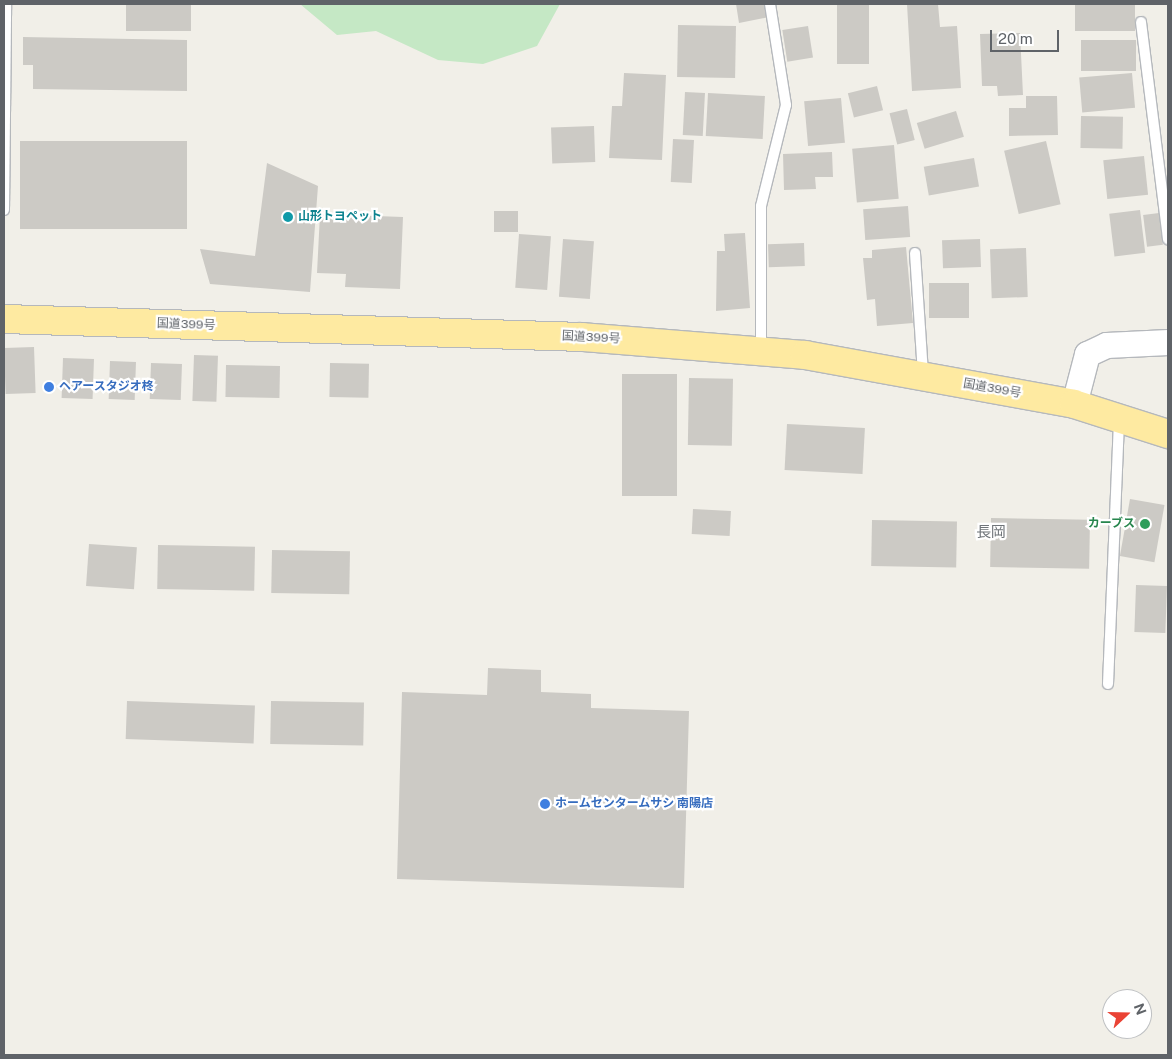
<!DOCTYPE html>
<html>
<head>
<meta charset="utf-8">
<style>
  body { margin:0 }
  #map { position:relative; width:1172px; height:1059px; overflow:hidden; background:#f1efe8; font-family:"Public Sans","Noto Sans JP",sans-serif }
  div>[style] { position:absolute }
  .green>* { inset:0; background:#c5e8c5 }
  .building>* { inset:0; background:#cccac5; transform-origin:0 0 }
  .roads { filter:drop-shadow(1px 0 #b5b8bc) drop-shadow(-1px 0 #b5b8bc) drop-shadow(0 1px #b5b8bc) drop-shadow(0 -1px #b5b8bc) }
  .service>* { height:10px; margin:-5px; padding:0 5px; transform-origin:5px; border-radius:5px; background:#fff }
  .tertiary>* { height:25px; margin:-12.5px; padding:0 12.5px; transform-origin:12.5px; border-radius:12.5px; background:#fff }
  .trunk>* { height:28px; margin:-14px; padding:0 14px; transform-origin:14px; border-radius:14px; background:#feeaa1 }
  .dots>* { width:14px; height:14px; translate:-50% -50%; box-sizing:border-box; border:2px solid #fff; border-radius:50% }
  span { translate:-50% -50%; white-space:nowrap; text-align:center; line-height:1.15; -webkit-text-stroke:4.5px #fff; paint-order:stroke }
  .culture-label { font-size:12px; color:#0d838f; font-weight:700 }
  .left { translate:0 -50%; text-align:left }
  .street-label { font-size:12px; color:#5f6368 }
  .shop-label { font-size:12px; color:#366cbe; font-weight:700 }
  .leisure-label { font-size:12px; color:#27864d; font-weight:700 }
  .right { translate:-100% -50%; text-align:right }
  .quarter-label { font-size:15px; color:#70757a }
  .frame { position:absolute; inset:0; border:5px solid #5f6368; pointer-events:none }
  .north { position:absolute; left:1102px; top:989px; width:50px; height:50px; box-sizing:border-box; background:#fff; border:1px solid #bfc1c3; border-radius:50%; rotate:69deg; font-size:14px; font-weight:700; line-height:20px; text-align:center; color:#5f6368 }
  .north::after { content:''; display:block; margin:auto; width:18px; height:22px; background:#ea4335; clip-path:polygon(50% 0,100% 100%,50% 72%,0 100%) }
  .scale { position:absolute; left:990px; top:30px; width:69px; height:22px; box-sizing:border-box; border:2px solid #5f6368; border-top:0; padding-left:6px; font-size:15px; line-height:18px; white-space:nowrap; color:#5f6368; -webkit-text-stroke:4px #fff; paint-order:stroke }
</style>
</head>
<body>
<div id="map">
  <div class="green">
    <div style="clip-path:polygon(300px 4px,560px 4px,537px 46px,483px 64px,438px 60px,376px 31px,337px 35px)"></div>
  </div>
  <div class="building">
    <div style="left:126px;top:4px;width:65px;height:27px"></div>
    <div style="clip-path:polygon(736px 4px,766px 4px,769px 17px,739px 23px)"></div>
    <div style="clip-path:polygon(907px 4px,938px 4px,940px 27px,957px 26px,961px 88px,912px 91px)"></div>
    <div style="left:1075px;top:4px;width:60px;height:27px"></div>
    <div style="left:837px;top:5px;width:32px;height:59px"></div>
    <div style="left:678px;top:25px;width:58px;height:52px;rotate:1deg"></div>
    <div style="left:808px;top:26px;width:32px;height:26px;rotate:81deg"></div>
    <div style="clip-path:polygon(1020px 33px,1023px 95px,998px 96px,997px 86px,982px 86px,980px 34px)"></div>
    <div style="clip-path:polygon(23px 37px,187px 40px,187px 91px,33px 89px,33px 65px,23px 65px)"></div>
    <div style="left:1136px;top:40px;width:31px;height:55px;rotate:90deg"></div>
    <div style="clip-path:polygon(624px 73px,666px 75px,662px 160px,609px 158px,612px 106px,622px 106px)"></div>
    <div style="left:1132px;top:73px;width:35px;height:53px;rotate:85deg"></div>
    <div style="left:877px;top:86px;width:25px;height:30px;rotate:76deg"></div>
    <div style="left:685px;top:92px;width:20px;height:43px;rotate:3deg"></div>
    <div style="left:708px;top:93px;width:57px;height:43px;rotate:3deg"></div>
    <div style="clip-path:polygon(1026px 96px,1057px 96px,1058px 135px,1009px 136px,1009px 108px,1026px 108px)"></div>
    <div style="left:841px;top:98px;width:45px;height:37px;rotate:85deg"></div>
    <div style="left:907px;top:109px;width:32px;height:18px;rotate:76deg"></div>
    <div style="left:956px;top:111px;width:27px;height:41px;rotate:73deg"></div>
    <div style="left:1081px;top:116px;width:42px;height:32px;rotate:1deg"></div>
    <div style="left:594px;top:126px;width:36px;height:43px;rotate:88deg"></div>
    <div style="left:673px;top:139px;width:21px;height:43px;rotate:3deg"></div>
    <div style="left:20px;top:141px;width:167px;height:88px"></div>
    <div style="left:1046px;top:141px;width:65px;height:43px;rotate:77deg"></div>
    <div style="left:894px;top:145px;width:54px;height:42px;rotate:85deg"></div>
    <div style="clip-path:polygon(832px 152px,833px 177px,815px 177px,816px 189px,784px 190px,783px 154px)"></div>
    <div style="left:1144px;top:156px;width:39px;height:41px;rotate:84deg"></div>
    <div style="left:974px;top:158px;width:29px;height:51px;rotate:80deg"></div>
    <div style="clip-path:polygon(267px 163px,318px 186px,310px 292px,210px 284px,200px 249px,255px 256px)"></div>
    <div style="left:908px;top:206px;width:31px;height:45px;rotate:86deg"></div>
    <div style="left:1140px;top:210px;width:43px;height:31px;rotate:83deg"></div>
    <div style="left:518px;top:211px;width:21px;height:24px;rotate:90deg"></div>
    <div style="left:1159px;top:213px;width:32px;height:16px;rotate:83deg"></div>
    <div style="clip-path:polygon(320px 214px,403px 217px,400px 289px,345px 287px,346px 274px,317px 273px)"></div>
    <div style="clip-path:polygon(745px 233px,750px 308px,716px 311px,717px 251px,725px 251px,724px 234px)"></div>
    <div style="left:519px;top:234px;width:32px;height:54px;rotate:4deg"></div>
    <div style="left:563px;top:239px;width:31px;height:58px;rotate:4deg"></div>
    <div style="left:980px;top:239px;width:28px;height:38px;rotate:88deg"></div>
    <div style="left:804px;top:243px;width:23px;height:36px;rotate:88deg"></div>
    <div style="clip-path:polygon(906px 247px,913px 323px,877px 326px,875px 299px,867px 300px,863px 258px,872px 258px,872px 250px)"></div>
    <div style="left:1026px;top:248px;width:49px;height:36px;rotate:88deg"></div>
    <div style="left:969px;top:283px;width:35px;height:40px;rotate:90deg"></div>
    <div style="left:34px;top:347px;width:46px;height:30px;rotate:88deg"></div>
    <div style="left:194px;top:355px;width:24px;height:46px;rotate:2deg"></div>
    <div style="left:63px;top:358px;width:31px;height:40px;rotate:2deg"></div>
    <div style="left:110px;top:361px;width:26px;height:38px;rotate:2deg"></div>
    <div style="left:151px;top:363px;width:31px;height:36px;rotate:2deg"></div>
    <div style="left:330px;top:363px;width:39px;height:34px;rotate:1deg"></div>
    <div style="left:226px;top:365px;width:54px;height:32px;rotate:1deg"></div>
    <div style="left:622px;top:374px;width:55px;height:122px"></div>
    <div style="left:689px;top:378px;width:44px;height:67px;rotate:1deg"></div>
    <div style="left:787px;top:424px;width:78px;height:46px;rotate:3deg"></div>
    <div style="left:1130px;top:499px;width:35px;height:58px;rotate:10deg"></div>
    <div style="left:693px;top:509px;width:38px;height:25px;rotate:3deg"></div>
    <div style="left:991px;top:518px;width:99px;height:49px;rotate:1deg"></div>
    <div style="left:872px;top:520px;width:85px;height:46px;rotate:1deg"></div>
    <div style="left:89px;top:544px;width:48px;height:42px;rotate:4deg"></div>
    <div style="left:158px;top:545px;width:97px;height:44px;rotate:1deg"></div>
    <div style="left:272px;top:550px;width:78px;height:43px;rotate:1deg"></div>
    <div style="left:1136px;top:585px;width:31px;height:47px;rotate:2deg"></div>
    <div style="clip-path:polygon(488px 668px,541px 670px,541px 692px,591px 694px,591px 708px,689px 711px,684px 888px,397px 879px,402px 692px,487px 695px)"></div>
    <div style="left:127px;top:701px;width:128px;height:38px;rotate:2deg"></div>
    <div style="left:271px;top:701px;width:93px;height:43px;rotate:1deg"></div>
  </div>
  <div class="roads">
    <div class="service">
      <div style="left:1141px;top:22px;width:219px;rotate:82.9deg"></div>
      <div style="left:4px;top:210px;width:206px;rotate:-89.4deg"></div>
      <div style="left:915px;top:253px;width:121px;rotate:86.2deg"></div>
      <div style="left:761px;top:350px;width:144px;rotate:-90deg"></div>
      <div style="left:761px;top:206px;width:104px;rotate:-76.1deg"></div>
      <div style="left:786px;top:105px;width:102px;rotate:-99deg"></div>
      <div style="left:1108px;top:684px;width:264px;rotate:-87.6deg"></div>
    </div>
    <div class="tertiary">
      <div style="left:1074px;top:404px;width:52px;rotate:-75.4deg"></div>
      <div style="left:1087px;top:354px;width:21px;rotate:-25deg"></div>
      <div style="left:1106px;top:345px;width:62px;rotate:-2.8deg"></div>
    </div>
    <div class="trunk">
      <div style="left:4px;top:319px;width:578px;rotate:1.78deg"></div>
      <div style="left:582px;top:337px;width:224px;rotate:4.6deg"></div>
      <div style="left:805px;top:355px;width:273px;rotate:10.3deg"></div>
      <div style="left:1074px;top:404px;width:99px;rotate:17.7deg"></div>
    </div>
  </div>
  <div class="dots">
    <div style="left:288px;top:217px;background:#0f9aa8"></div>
    <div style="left:49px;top:387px;background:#3f7fe0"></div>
    <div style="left:1145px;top:524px;background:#2e9e5b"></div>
    <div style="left:545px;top:804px;background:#3f7fe0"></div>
  </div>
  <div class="culture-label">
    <span class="left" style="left:298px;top:217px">山形トヨペット</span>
  </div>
  <div class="street-label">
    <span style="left:186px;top:325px;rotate:2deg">国道399号</span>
    <span style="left:591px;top:338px;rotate:3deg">国道399号</span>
    <span style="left:992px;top:389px;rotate:10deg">国道399号</span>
  </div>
  <div class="shop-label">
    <span class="left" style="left:59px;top:387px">ヘアースタジオ柊</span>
    <span class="left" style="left:555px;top:804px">ホームセンタームサシ 南陽店</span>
  </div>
  <div class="leisure-label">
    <span class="right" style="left:1135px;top:524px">カーブス</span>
  </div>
  <div class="quarter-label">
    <span style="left:991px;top:532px">長岡</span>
  </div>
  <div class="frame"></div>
  <div class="north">N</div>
  <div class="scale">20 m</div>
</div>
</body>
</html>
